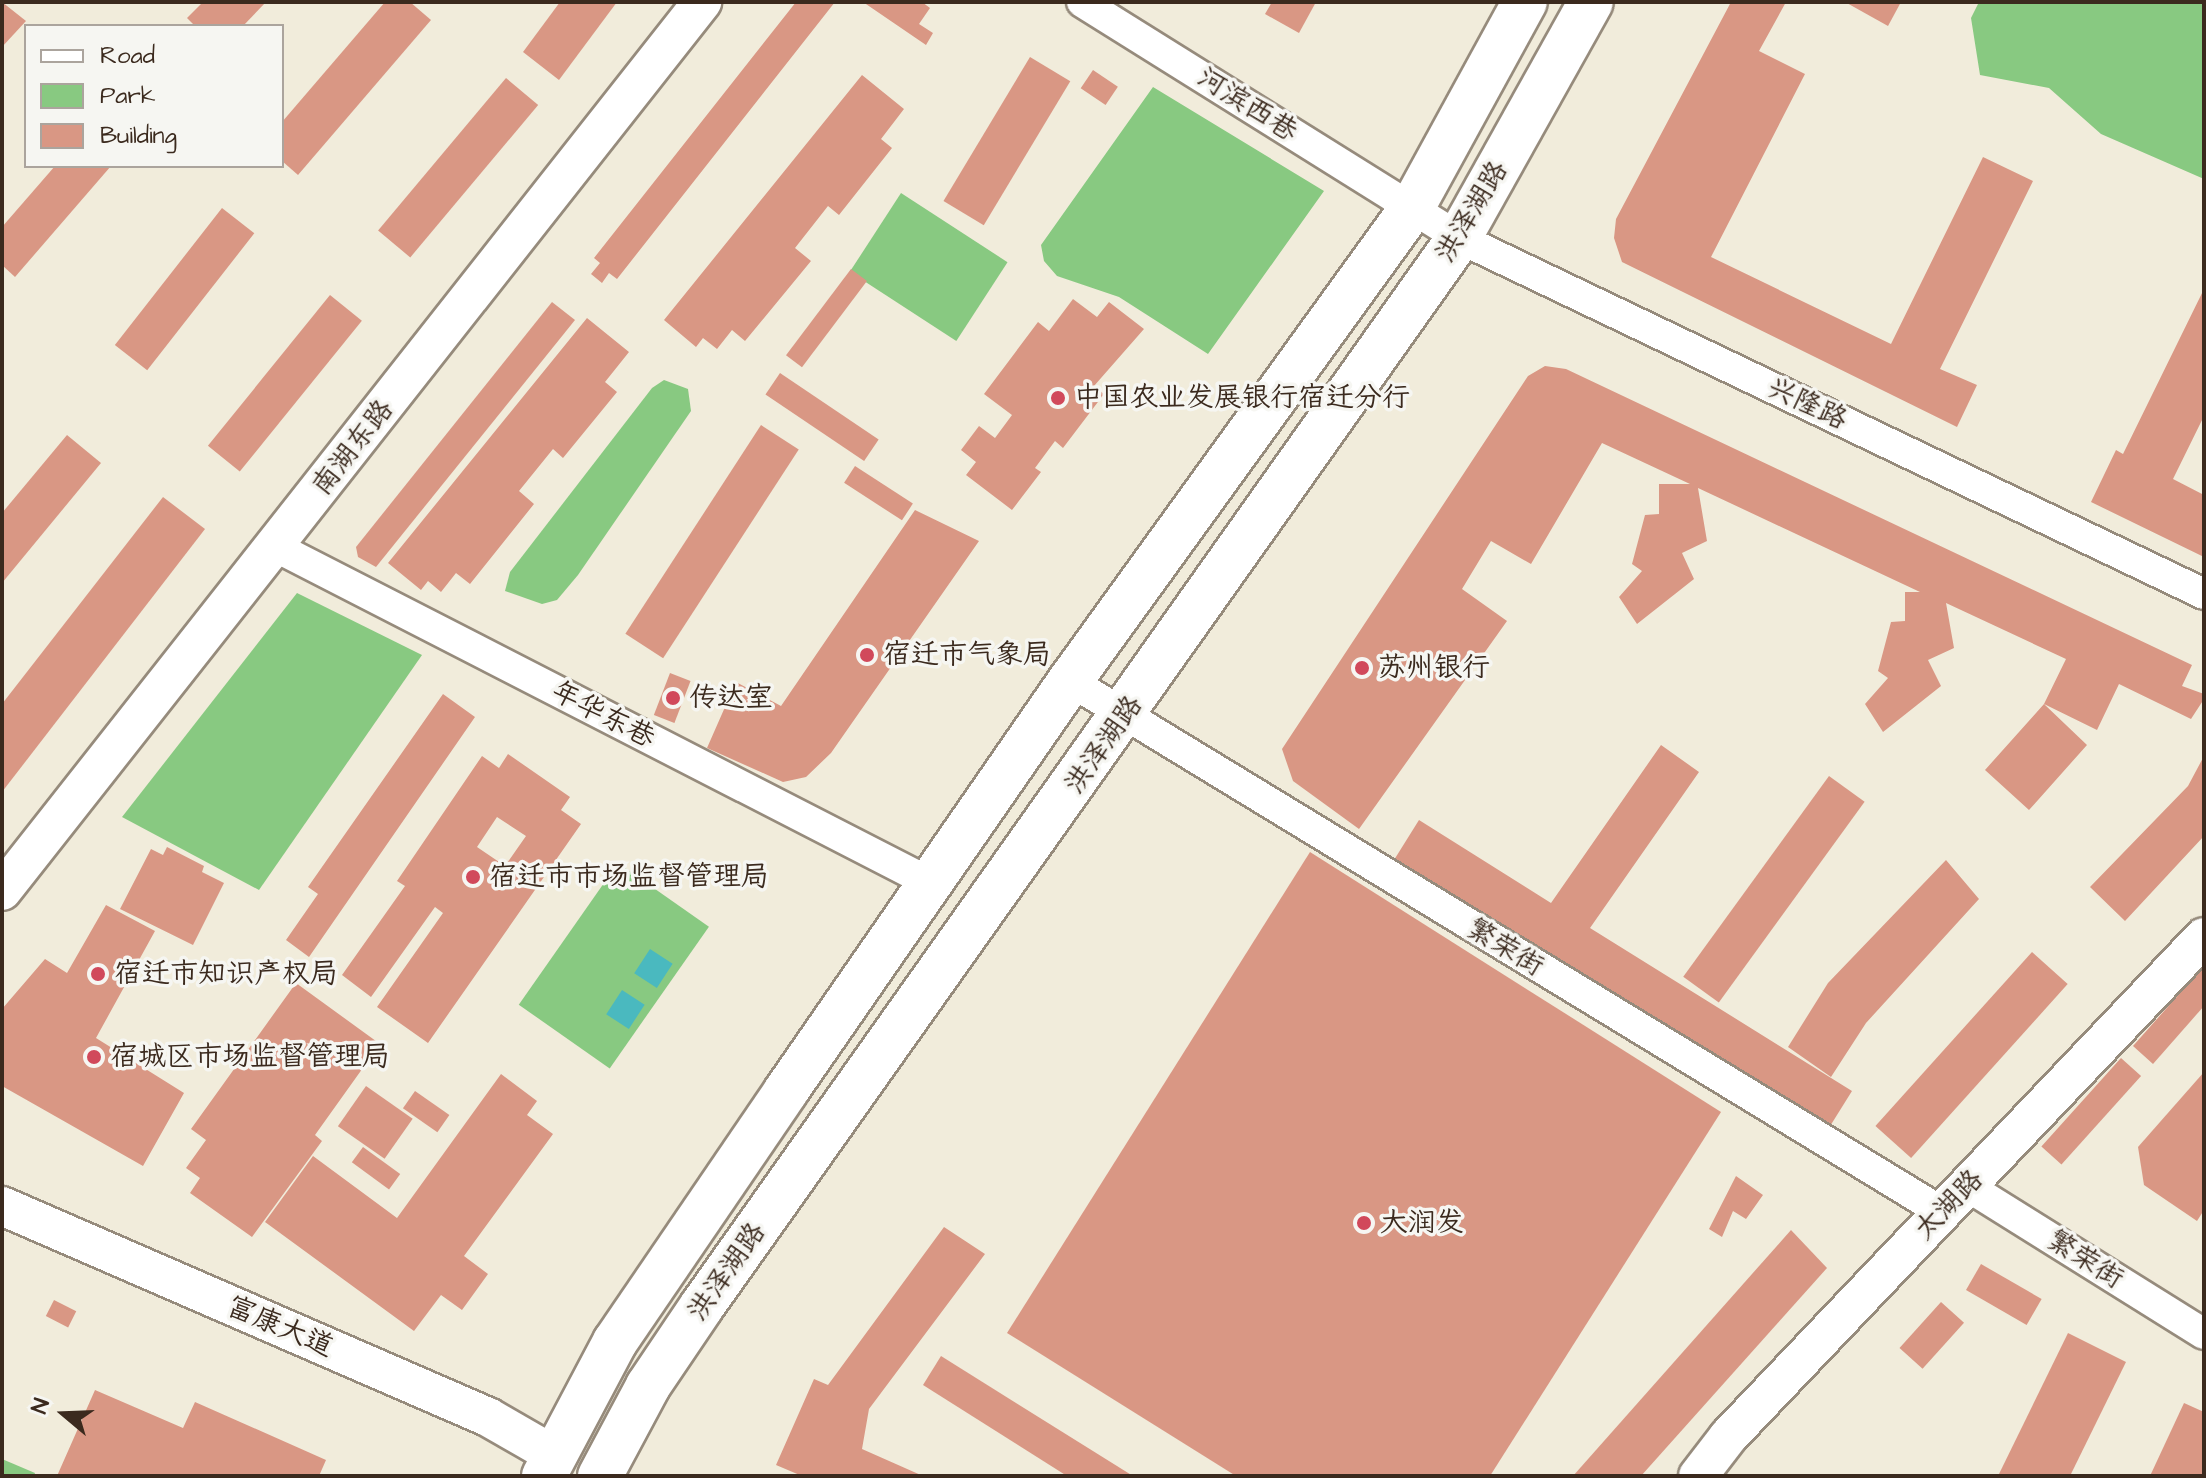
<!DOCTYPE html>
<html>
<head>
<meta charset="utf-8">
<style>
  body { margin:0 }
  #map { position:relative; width:2206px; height:1478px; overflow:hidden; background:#f1ecdb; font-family:"Architects Daughter","LXGW WenKai TC",sans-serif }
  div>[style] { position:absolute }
  .green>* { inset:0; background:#88c981; transform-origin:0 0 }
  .water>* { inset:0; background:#4ab9bf; transform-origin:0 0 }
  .building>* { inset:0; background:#d99784; transform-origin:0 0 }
  .roads { filter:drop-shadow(2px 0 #968b7c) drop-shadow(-2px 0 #968b7c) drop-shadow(0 2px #968b7c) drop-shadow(0 -2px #968b7c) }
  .minor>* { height:30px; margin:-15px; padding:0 15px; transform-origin:15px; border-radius:15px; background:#fff }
  .tertiary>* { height:38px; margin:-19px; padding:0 19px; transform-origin:19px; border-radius:19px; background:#fff }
  .primary>* { height:44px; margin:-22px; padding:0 22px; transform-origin:22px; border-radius:22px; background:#fff }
  .dots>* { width:22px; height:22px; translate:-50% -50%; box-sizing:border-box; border:4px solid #f6f6f2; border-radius:50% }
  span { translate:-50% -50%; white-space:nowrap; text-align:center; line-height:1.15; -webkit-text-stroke:7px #f6f6f2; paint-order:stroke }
  .street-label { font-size:28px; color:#3b2a1e }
  .poi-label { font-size:28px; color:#3b2a1e }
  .left { translate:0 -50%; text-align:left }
  .frame { position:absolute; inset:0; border:4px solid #3b2a1e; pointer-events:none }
  .legend { position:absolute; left:24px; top:24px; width:260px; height:144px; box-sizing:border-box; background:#f6f6f2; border:2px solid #aba49d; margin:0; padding:10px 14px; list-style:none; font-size:24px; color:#3b2a1e }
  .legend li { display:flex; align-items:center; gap:16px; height:40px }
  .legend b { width:40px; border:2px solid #aba49d }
  .north { position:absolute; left:24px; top:1374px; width:80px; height:80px; -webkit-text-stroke:6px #f6f6f2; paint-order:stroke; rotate:289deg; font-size:22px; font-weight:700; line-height:32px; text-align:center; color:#3b2a1e }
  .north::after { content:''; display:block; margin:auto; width:28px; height:36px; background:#3b2a1e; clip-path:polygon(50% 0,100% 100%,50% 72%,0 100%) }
</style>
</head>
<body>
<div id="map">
  <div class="green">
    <div style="clip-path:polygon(1979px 2px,2204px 2px,2204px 179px,2101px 134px,2049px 88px,1980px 75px,1971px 18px)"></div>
    <div style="clip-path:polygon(1153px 87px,1324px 191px,1208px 354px,1119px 297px,1057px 276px,1044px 261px,1041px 245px)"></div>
    <div style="left:901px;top:193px;width:127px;height:94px;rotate:33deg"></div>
    <div style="clip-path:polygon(664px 380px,688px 389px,691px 411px,578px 575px,557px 600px,542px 604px,505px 591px,510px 572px,652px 388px)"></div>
    <div style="clip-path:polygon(297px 593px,422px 655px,259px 890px,122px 817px)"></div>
    <div style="left:618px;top:863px;width:111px;height:173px;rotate:35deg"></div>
    <div style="clip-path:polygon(2px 1459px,35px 1473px,34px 1476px,2px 1476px)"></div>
  </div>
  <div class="water">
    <div style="left:650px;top:949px;width:27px;height:29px;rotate:33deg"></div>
    <div style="left:622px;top:990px;width:27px;height:29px;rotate:33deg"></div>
  </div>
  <div class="building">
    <div style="clip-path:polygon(2px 2px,26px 21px,2px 47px)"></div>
    <div style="clip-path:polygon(203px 2px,266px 2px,243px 26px,195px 26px,187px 18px)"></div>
    <div style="clip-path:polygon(385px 2px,410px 2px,431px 20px,298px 175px,282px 161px,282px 122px)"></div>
    <div style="clip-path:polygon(560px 2px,617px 2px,559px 80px,523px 52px)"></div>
    <div style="clip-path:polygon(796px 2px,835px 2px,617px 279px,609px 273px,602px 283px,591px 274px,600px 263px,594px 258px)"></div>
    <div style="clip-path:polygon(863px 2px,922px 2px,930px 8px,919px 24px,933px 33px,926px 45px)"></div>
    <div style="clip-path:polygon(1272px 2px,1316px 2px,1299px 33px,1265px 14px)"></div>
    <div style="clip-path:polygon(1731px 2px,1786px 2px,1759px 51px,1805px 74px,1711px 257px,1891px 344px,1983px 157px,2033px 181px,1940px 369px,1977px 385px,1957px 427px,1622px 262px,1614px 238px,1616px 219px)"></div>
    <div style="clip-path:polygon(1845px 2px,1901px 2px,1888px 26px)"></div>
    <div style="left:1030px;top:57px;width:47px;height:168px;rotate:31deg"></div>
    <div style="left:1093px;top:70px;width:30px;height:22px;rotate:34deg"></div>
    <div style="clip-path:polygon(862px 75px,904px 109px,881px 139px,892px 148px,839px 215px,828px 206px,795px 248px,811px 261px,745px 341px,732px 330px,717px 349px,703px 338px,696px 347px,664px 320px)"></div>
    <div style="left:506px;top:78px;width:42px;height:199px;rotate:40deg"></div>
    <div style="clip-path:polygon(55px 166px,111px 166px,15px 277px,2px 265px,2px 227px)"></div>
    <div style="left:222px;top:208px;width:41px;height:174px;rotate:38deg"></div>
    <div style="left:851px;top:269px;width:20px;height:108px;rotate:37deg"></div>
    <div style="clip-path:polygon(2204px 289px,2204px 416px,2173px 479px,2204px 495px,2204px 557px,2091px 502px,2116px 450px,2123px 454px)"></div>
    <div style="left:330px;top:295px;width:41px;height:194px;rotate:39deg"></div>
    <div style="clip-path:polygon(1073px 299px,1097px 317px,1109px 302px,1144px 329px,1094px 386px,1104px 394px,1063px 448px,1055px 441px,1035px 468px,1041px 472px,1012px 510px,966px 475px,976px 462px,961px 450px,979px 426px,995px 438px,1012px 415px,984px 394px,1038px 322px,1049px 331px)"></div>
    <div style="clip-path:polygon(552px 302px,575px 320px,376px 567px,358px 557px,356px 547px)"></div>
    <div style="clip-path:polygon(587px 318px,629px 352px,605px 382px,617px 392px,563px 458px,553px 449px,519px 491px,534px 504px,470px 584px,456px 573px,441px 592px,428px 581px,421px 590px,388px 563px)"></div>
    <div style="clip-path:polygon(1545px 366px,1566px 369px,2192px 665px,2182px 686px,2204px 694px,2204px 699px,2191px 719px,2119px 684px,2097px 730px,2044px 704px,2087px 745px,2029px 810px,1985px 770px,2044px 704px,2066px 659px,1946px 603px,1954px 648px,1928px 660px,1941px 686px,1883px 732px,1865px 704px,1888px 678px,1878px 671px,1891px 622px,1905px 621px,1905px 592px,1920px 592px,1698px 488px,1707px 541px,1682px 553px,1694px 579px,1637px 624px,1619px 597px,1642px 571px,1632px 564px,1645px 515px,1659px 514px,1659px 484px,1690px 484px,1602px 443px,1531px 564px,1491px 541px,1462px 589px,1507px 621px,1359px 829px,1293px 781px,1282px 749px,1528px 376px)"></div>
    <div style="left:780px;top:373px;width:119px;height:26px;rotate:34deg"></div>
    <div style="left:761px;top:425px;width:45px;height:249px;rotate:33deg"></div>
    <div style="clip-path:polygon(67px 435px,101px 463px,2px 583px,2px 513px)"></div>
    <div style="left:855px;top:466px;width:69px;height:20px;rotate:33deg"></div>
    <div style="clip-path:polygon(163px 497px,205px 529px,2px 792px,2px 704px)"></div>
    <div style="clip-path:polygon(915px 510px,979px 541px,831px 753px,806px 777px,783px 782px,707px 748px,736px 682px,781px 706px)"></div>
    <div style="left:670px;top:673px;width:22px;height:45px;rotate:21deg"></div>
    <div style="clip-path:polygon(443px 694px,475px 717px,309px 957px,286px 940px,318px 894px,308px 887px)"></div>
    <div style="clip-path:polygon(1661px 745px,1699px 772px,1590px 928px,1852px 1091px,1827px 1131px,1394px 860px,1419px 820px,1551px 903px)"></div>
    <div style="clip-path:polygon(evenodd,508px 754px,570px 797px,561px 810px,581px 824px,428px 1043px,377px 1007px,443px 913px,435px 907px,371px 997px,342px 975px,405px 886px,397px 881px,482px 756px,499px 768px,508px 754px,497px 817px,526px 836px,505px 866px,477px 847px,497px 817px)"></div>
    <div style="clip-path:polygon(2204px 756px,2204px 836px,2125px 921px,2090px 887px,2188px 786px)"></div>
    <div style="left:1829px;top:776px;width:44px;height:248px;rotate:36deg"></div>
    <div style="clip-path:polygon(167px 847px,204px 866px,202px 872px,224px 883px,193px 945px,120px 909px,151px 849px,163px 855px)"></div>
    <div style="clip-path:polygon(1310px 852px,1721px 1112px,1490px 1476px,1236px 1476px,1007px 1333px)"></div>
    <div style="clip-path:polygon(1946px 860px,1979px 899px,1866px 1023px,1831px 1077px,1788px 1047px,1828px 983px)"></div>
    <div style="clip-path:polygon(106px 905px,155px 931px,96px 1038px,184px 1093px,143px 1166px,2px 1086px,2px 1009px,45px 959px,67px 973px)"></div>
    <div style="left:2032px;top:952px;width:48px;height:234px;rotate:42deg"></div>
    <div style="clip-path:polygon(2204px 966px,2204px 1006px,2153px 1064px,2133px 1046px)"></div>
    <div style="clip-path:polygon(296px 983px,380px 1044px,315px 1135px,322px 1141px,252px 1237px,190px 1193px,200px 1178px,186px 1168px,206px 1140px,191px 1129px)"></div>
    <div style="left:2121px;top:1058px;width:27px;height:119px;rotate:42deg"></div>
    <div style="clip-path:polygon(2204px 1072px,2204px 1210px,2197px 1221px,2144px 1185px,2138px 1147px)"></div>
    <div style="clip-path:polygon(501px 1074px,537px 1101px,527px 1115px,553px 1134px,464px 1256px,488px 1274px,462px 1310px,441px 1295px,414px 1331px,265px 1222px,313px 1156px,397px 1218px)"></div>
    <div style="left:366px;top:1086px;width:57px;height:49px;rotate:35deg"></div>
    <div style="left:415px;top:1091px;width:42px;height:21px;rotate:35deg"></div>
    <div style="left:363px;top:1147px;width:46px;height:19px;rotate:36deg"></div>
    <div style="clip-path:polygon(1736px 1176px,1763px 1195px,1746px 1219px,1733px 1211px,1722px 1237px,1709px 1229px)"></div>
    <div style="clip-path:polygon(944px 1227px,985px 1254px,869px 1409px,862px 1449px,923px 1476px,802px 1476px,776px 1465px,814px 1379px,828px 1385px)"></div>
    <div style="clip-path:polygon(1791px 1230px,1827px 1268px,1641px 1476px,1573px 1476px)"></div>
    <div style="left:1981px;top:1264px;width:70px;height:30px;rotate:30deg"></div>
    <div style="left:54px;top:1300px;width:25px;height:18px;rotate:27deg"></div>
    <div style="left:1941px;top:1302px;width:31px;height:62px;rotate:42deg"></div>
    <div style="clip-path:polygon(2068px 1333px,2126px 1362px,2070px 1476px,1998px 1476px)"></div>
    <div style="clip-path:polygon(941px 1356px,1133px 1476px,1067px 1476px,923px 1385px)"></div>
    <div style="clip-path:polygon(95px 1390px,183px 1428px,195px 1402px,326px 1460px,319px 1476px,57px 1476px)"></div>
    <div style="clip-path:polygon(2184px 1403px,2204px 1412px,2204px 1476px,2150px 1476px)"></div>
  </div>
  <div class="roads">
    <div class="minor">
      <div style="left:1082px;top:2px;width:445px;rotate:32deg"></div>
      <div style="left:1459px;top:238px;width:826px;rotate:25.54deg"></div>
      <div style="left:276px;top:547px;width:734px;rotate:27.16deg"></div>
      <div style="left:1070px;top:681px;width:1021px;rotate:31.34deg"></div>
      <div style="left:1967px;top:1186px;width:279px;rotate:32deg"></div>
    </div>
    <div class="tertiary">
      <div style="left:2px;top:891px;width:1132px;rotate:-51.78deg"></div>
      <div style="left:2px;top:1206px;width:530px;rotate:23.47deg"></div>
      <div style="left:488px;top:1417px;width:76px;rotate:29.9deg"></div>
      <div style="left:1698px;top:1476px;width:49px;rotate:-52.4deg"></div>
      <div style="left:1728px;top:1437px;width:690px;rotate:-46.41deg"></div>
    </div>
    <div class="primary">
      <div style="left:544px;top:1476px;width:152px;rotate:-62.1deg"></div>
      <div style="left:615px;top:1342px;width:304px;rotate:-55.7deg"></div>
      <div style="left:786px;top:1091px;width:499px;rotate:-55.3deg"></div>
      <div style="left:1070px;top:681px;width:584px;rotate:-54.13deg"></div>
      <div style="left:1412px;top:208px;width:235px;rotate:-61.3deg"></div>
      <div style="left:600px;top:1476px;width:102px;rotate:-61.9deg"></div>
      <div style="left:648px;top:1386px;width:97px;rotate:-56deg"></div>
      <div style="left:702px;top:1306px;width:1309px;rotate:-54.67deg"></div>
      <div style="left:1459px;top:238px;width:270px;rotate:-60.8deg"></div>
    </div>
  </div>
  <div class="dots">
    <div style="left:1058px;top:398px;background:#d1495b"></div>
    <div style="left:867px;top:655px;background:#d1495b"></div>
    <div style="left:1362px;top:668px;background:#d1495b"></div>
    <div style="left:673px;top:698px;background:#d1495b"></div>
    <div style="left:473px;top:877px;background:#d1495b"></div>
    <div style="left:98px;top:974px;background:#d1495b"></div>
    <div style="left:94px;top:1057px;background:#d1495b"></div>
    <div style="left:1364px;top:1223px;background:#d1495b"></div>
  </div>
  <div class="street-label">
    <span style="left:1247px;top:105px;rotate:32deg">河滨西巷</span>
    <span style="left:1472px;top:212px;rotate:-59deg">洪泽湖路</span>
    <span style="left:1807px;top:404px;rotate:25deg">兴隆路</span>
    <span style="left:353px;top:448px;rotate:-52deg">南湖东路</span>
    <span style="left:603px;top:715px;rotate:27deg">年华东巷</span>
    <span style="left:1104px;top:745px;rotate:-55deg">洪泽湖路</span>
    <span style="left:1505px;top:948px;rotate:31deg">繁荣街</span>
    <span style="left:1949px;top:1205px;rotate:-46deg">太湖路</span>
    <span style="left:2085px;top:1260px;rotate:32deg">繁荣街</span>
    <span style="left:727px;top:1272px;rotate:-55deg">洪泽湖路</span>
    <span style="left:280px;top:1327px;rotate:23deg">富康大道</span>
  </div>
  <div class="poi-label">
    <span class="left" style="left:1074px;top:398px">中国农业发展银行宿迁分行</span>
    <span class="left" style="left:883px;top:655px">宿迁市气象局</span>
    <span class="left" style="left:1378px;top:668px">苏州银行</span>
    <span class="left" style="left:689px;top:698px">传达室</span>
    <span class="left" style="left:489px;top:877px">宿迁市市场监督管理局</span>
    <span class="left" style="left:114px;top:974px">宿迁市知识产权局</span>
    <span class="left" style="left:110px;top:1057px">宿城区市场监督管理局</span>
    <span class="left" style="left:1380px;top:1223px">大润发</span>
  </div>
  <div class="frame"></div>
  <ul class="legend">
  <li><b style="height:10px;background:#fff"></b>Road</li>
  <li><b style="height:22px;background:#88c981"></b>Park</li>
  <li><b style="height:22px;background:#d99784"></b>Building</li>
  </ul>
  <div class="north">N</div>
</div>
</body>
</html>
